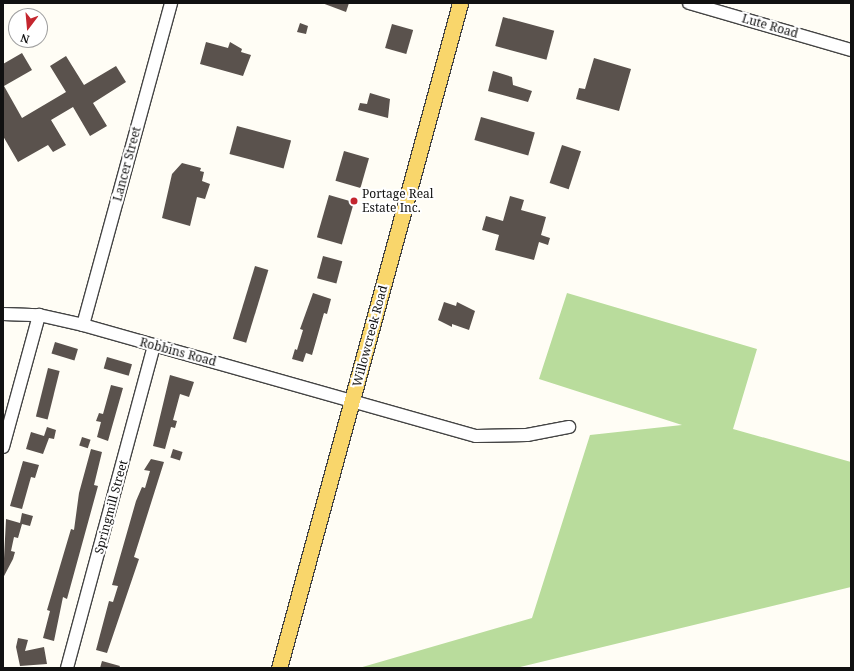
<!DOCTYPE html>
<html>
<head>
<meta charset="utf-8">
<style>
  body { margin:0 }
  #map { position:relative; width:854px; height:671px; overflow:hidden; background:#fffdf5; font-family:"Noto Serif",serif }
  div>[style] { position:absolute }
  .forest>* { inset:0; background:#b9dc9c }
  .building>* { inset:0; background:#5a524d; transform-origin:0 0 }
  .roads { filter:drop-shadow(1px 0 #444) drop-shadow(-1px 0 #444) drop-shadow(0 1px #444) drop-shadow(0 -1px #444) }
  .minor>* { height:12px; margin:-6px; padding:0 6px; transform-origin:6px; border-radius:6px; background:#fff }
  .major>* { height:15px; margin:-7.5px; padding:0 7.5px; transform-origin:7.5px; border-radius:7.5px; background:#f9d66b }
  .dots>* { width:11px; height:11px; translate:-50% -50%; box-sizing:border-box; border:2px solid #fff; border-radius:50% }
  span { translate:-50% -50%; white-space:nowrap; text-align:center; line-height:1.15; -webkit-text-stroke:4px #fff; paint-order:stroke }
  .street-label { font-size:12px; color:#111 }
  .poi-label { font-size:12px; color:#111 }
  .left { translate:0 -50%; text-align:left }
  .frame { position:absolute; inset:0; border:4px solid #111; pointer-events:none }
  .north { position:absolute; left:8px; top:8px; width:40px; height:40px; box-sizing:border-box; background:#fff; border:1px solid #a0a0a0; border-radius:50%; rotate:196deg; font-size:11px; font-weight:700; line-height:16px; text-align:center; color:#111 }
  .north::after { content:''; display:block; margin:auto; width:14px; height:18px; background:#c4262e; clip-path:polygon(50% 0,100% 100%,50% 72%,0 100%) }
</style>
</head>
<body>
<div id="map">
  <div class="forest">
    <div style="clip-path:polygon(567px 293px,757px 349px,733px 429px,851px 462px,851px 587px,516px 668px,359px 668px,532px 618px,590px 435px,682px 425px,539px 379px)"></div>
  </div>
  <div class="building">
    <div style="clip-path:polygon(322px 3px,349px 3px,346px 12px)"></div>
    <div style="left:503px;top:17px;width:53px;height:30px;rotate:15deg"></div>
    <div style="clip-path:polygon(300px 23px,308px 26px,306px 34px,297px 32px)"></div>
    <div style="left:392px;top:24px;width:22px;height:25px;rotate:16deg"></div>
    <div style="clip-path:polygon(206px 42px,228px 48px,230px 42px,242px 49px,241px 52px,251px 55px,243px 76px,200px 64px)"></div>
    <div style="clip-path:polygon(22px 53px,32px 70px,4px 86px,22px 118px,66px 92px,50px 66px,66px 56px,84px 85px,116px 66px,126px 82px,93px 103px,107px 126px,90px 136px,73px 107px,51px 120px,66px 145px,53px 152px,48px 145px,18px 162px,3px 136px,3px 64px)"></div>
    <div style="clip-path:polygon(594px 58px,631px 69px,619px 111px,576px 99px,579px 88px,585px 89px)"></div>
    <div style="clip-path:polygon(493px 71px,512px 77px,513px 85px,532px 91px,528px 102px,488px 91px)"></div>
    <div style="clip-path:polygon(370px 93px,390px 99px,388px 118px,358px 110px,360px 103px,367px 104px)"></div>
    <div style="left:481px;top:117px;width:56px;height:24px;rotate:16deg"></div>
    <div style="left:237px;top:126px;width:56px;height:29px;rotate:15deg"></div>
    <div style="left:562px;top:145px;width:20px;height:40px;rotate:18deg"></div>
    <div style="left:344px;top:151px;width:26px;height:31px;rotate:16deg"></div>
    <div style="clip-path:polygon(182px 163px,201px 168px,200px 171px,204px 172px,202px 181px,210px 184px,205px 199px,197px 197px,190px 226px,162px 218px,172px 174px)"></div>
    <div style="left:329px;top:195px;width:26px;height:44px;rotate:16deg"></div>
    <div style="clip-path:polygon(510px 196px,524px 200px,521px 210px,546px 217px,541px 235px,550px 238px,548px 245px,539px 242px,534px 260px,495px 250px,499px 235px,482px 230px,486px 216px,503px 221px)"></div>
    <div style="left:323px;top:256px;width:20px;height:23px;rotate:15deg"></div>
    <div style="left:255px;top:266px;width:14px;height:76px;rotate:17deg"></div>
    <div style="clip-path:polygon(313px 293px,331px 299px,327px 314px,324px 313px,312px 355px,306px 353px,303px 362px,292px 359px,295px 349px,297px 350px,303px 330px,300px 329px)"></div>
    <div style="clip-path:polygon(444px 302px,456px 306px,457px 302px,475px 311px,469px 330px,452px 324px,452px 327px,438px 320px)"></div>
    <div style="left:55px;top:342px;width:24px;height:12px;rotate:17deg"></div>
    <div style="left:107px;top:357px;width:26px;height:12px;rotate:16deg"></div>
    <div style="left:48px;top:368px;width:12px;height:50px;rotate:14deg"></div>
    <div style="clip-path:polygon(170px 375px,194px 382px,189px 397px,180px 394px,173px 420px,177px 421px,175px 428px,171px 427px,165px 449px,153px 446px)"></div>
    <div style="clip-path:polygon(111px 385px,123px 388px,108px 441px,97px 437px,101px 422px,96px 421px,99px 413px,103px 414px)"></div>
    <div style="clip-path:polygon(47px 427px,56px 430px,54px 439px,49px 438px,43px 454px,26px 449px,31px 432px,44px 436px)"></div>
    <div style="left:82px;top:437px;width:9px;height:9px;rotate:18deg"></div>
    <div style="clip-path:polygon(91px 449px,102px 452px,94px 485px,98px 486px,67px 599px,63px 597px,54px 641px,43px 638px,50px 611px,47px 610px,71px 529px,74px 530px,79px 493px)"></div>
    <div style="left:173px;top:449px;width:10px;height:9px;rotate:17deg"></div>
    <div style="clip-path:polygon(151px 459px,164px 462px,134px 557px,139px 559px,107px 653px,96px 650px,109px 601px,113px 602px,118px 586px,112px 585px,136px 501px,142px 487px,145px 488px,150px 471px,144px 470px)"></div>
    <div style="clip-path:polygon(23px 461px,39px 465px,35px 478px,31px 477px,22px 509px,10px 506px)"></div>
    <div style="clip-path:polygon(22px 513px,33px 516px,30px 526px,22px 524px,18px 538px,14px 537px,11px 551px,15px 552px,13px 559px,3px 578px,6px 519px,20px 523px)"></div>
    <div style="clip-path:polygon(18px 638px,28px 640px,25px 651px,44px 647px,47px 664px,20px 666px,16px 647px)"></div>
    <div style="clip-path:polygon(102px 661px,120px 666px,119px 668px,100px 668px)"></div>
  </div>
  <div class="roads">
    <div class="minor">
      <div style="left:689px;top:3px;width:169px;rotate:16.2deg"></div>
      <div style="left:3px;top:314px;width:36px;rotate:2deg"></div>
      <div style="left:39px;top:315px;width:45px;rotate:12.8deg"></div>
      <div style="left:83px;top:325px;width:408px;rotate:15.8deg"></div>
      <div style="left:476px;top:436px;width:51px;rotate:-1.1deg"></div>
      <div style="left:527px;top:435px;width:43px;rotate:-10.8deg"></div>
      <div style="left:83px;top:325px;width:334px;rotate:-74.7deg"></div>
      <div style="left:3px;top:447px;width:137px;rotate:-74.7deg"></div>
      <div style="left:67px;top:668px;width:334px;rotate:-74.9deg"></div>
    </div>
    <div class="major">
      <div style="left:279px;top:668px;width:689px;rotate:-74.77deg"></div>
    </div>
  </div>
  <div class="dots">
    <div style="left:354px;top:201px;background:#c4262e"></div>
  </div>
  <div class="street-label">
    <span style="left:770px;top:26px;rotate:16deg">Lute Road</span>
    <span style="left:127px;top:164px;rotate:-75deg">Lancer Street</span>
    <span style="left:370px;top:336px;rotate:-75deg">Willowcreek Road</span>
    <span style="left:178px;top:352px;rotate:15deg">Robbins Road</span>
    <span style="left:111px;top:507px;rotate:-75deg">Springmill Street</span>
  </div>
  <div class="poi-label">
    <span class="left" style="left:362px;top:201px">Portage Real<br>Estate Inc.</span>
  </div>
  <div class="frame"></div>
  <div class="north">N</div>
</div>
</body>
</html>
